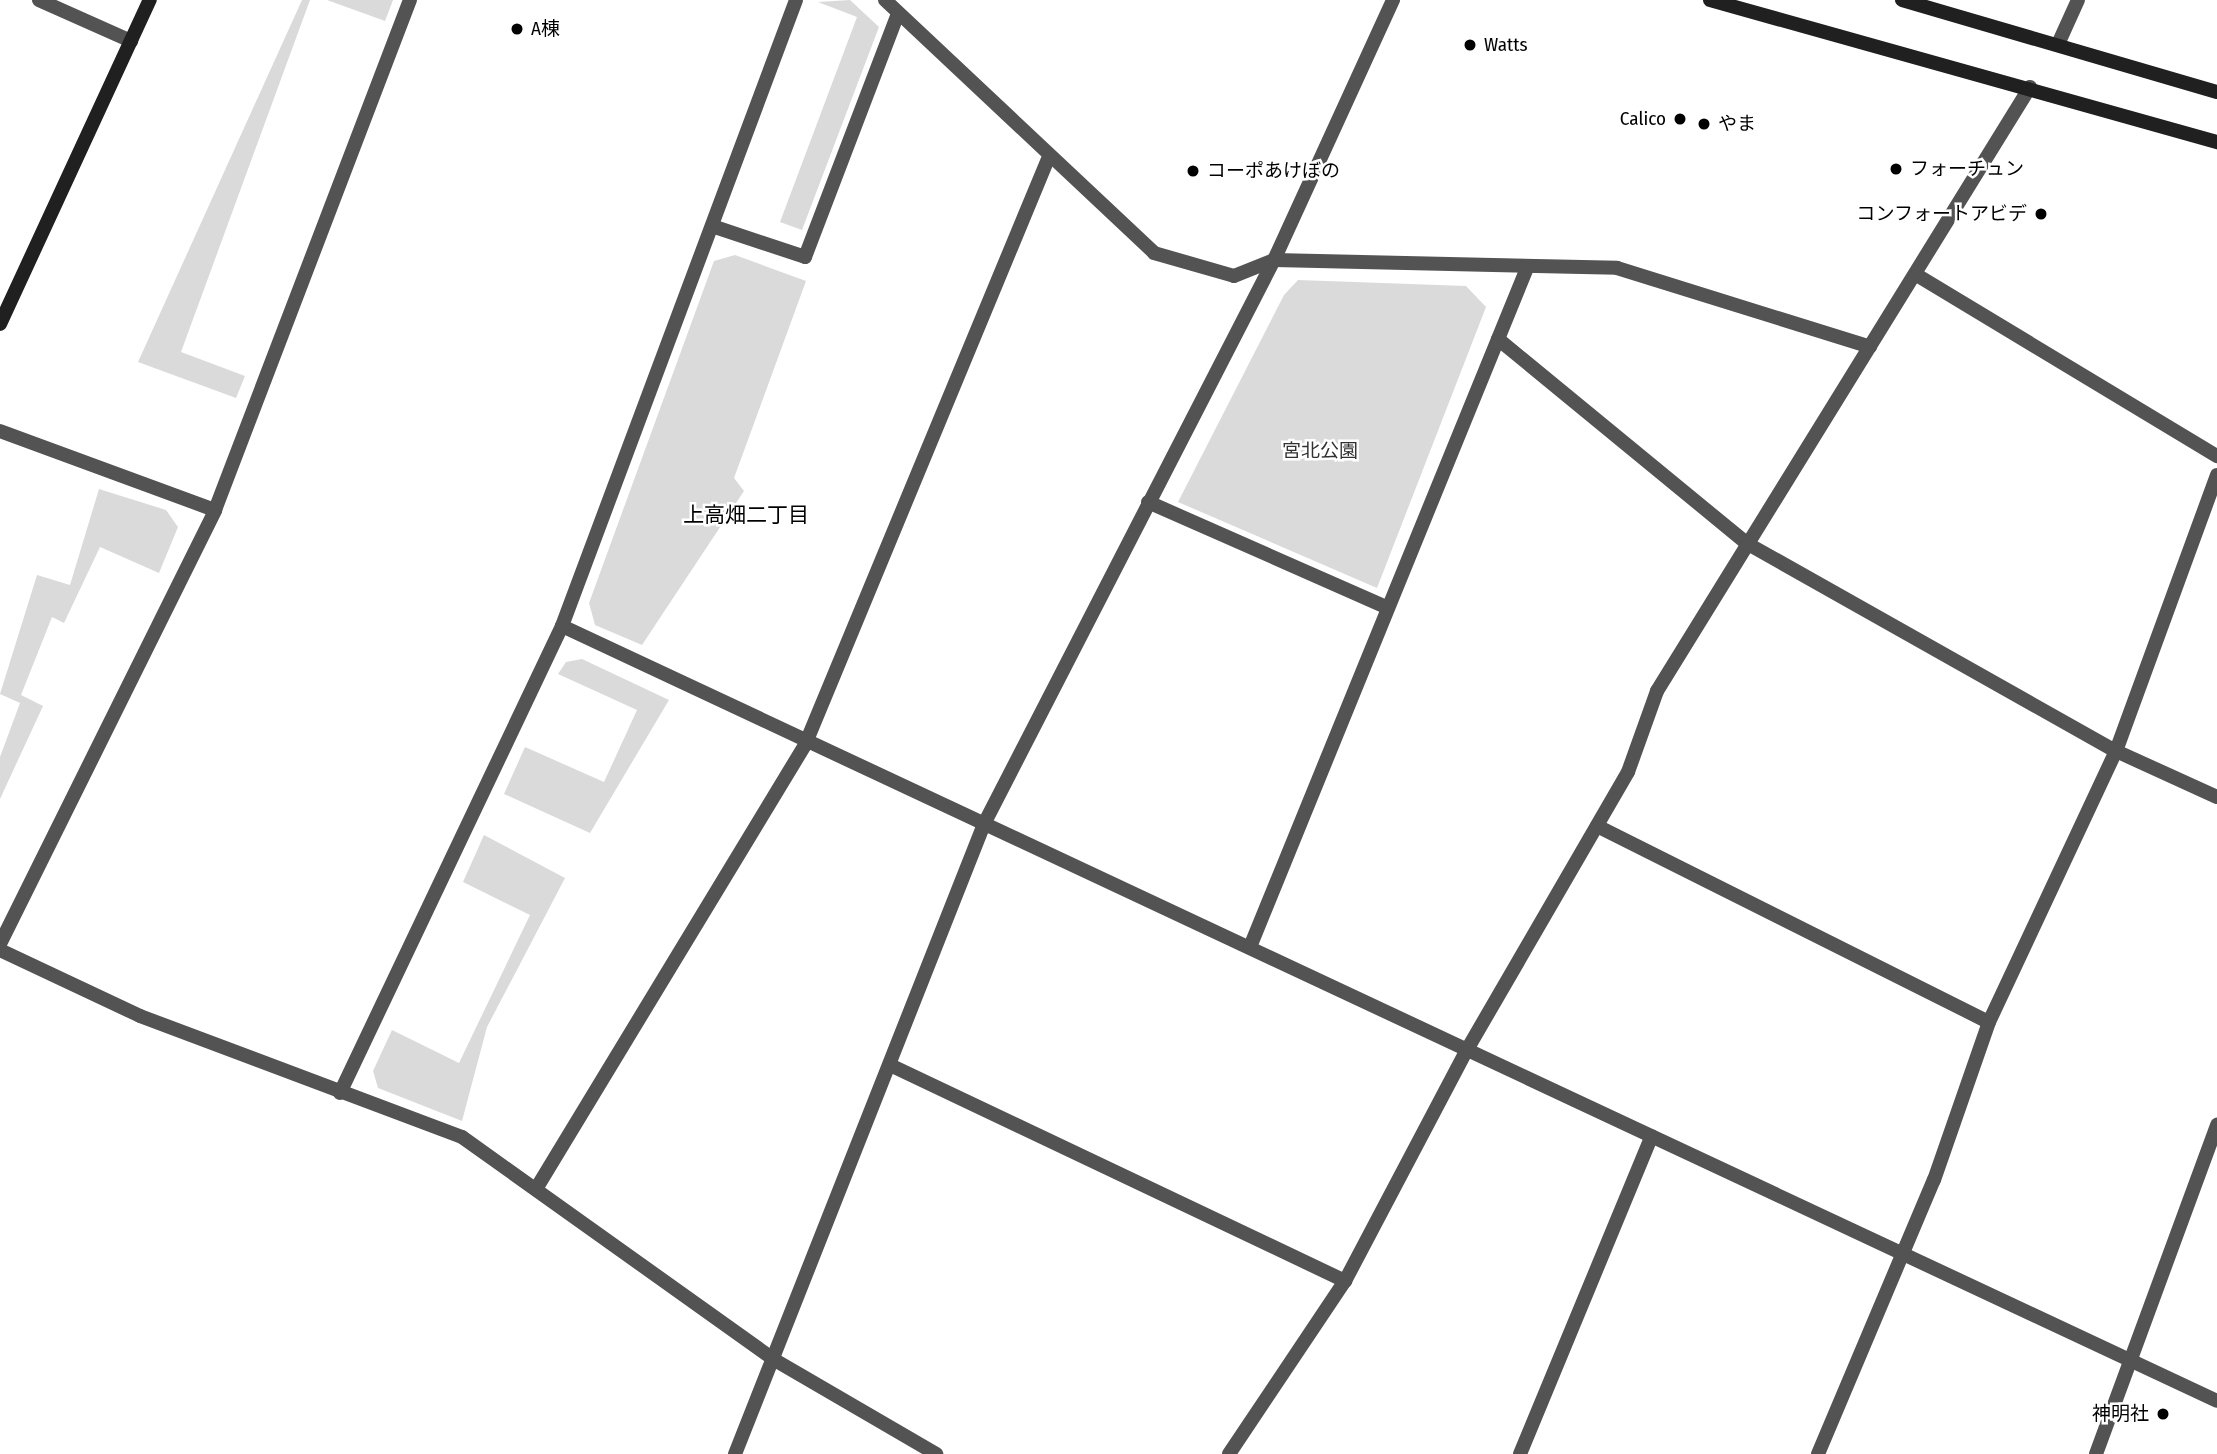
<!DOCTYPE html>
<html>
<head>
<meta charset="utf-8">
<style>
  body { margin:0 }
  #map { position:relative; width:2217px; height:1454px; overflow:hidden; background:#fff; font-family:"Fira Sans Condensed","Noto Sans JP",sans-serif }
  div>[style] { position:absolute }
  .green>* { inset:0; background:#dadada }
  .street>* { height:14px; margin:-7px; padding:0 7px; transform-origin:7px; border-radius:7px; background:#535353 }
  .secondary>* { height:14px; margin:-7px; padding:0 7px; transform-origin:7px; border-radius:7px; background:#202020 }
  .dots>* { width:19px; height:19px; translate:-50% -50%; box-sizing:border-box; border:4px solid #fff; border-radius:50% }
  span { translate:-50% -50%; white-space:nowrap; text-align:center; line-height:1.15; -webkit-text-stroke:5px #fff; paint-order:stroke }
  .poi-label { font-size:19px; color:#000 }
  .left { translate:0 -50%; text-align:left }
  .right { translate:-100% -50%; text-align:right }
  .park-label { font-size:19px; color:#313131 }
  .neighbourhood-label { font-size:21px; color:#000 }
</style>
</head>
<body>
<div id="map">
  <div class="green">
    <div style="clip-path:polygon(302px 0,310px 0,181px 352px,245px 376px,236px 398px,138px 362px)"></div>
    <div style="clip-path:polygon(327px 0,393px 0,385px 21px)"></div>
    <div style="clip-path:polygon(850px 0,879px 27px,802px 230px,780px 222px,857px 17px,818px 2px)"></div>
    <div style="clip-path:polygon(735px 255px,806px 281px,734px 478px,744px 491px,642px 645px,595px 625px,589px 603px,714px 261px)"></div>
    <div style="clip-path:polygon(1298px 280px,1466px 286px,1486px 307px,1377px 588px,1178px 502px,1284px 295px)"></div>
    <div style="clip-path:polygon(99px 489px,166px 510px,178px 527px,159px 573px,100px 547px,64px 623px,52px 617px,21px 695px,43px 706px,0 799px,0 757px,20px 703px,0 694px,37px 575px,70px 585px)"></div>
    <div style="clip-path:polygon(582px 659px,669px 700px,590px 833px,504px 794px,525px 747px,604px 782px,637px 710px,558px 674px,566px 662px)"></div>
    <div style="clip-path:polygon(484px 835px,565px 878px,487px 1027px,462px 1121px,378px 1088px,373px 1071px,392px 1030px,459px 1063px,530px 915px,463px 882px)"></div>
  </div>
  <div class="street">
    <div style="left:39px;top:0;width:101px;rotate:24deg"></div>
    <div style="left:885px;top:0;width:369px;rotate:43.2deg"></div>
    <div style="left:1154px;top:253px;width:83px;rotate:16deg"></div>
    <div style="left:1234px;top:276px;width:43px;rotate:-21.8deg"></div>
    <div style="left:1274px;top:260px;width:343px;rotate:1.3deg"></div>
    <div style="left:1617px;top:268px;width:265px;rotate:17.3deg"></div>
    <div style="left:2059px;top:42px;width:46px;rotate:-65.7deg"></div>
    <div style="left:712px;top:226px;width:98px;rotate:18.4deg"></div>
    <div style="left:805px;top:257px;width:261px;rotate:-69.1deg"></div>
    <div style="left:1915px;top:274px;width:353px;rotate:31.1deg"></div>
    <div style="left:1498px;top:339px;width:323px;rotate:39.4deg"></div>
    <div style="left:1748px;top:544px;width:422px;rotate:29.4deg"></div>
    <div style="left:2116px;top:751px;width:111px;rotate:24.5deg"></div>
    <div style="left:0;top:431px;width:229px;rotate:20.2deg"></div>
    <div style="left:1148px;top:502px;width:262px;rotate:23.8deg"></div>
    <div style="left:562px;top:626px;width:1827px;rotate:25.09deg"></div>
    <div style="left:1597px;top:826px;width:438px;rotate:26.6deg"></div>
    <div style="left:0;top:944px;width:484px;rotate:-63.6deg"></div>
    <div style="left:215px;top:510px;width:546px;rotate:-69.08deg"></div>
    <div style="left:1250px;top:947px;width:733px;rotate:-67.81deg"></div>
    <div style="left:0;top:950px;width:155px;rotate:25.2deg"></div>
    <div style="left:140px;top:1016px;width:344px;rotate:20.6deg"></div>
    <div style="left:462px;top:1137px;width:382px;rotate:35.5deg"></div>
    <div style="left:773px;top:1359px;width:189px;rotate:30.2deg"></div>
    <div style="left:890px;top:1065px;width:504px;rotate:25.39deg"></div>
    <div style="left:340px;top:1093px;width:517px;rotate:-64.57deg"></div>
    <div style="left:562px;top:626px;width:668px;rotate:-69.5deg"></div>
    <div style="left:536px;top:1189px;width:519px;rotate:-58.79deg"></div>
    <div style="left:805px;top:745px;width:634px;rotate:-67.48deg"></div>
    <div style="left:735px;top:1454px;width:677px;rotate:-68.43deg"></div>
    <div style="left:984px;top:824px;width:634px;rotate:-62.79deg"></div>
    <div style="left:1274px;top:260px;width:286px;rotate:-65.4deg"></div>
    <div style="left:1229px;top:1454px;width:208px;rotate:-56.2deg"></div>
    <div style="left:1345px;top:1281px;width:263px;rotate:-62.2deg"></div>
    <div style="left:1468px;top:1048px;width:319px;rotate:-59.9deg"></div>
    <div style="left:1628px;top:772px;width:86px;rotate:-70.3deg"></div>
    <div style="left:1657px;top:691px;width:710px;rotate:-58.3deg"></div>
    <div style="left:1520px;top:1454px;width:344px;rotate:-67.5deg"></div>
    <div style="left:1818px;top:1454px;width:298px;rotate:-67.1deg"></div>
    <div style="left:1934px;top:1180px;width:167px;rotate:-70.8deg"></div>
    <div style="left:1989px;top:1022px;width:299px;rotate:-64.9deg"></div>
    <div style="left:2116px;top:751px;width:294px;rotate:-69.9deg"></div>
    <div style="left:2096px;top:1454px;width:351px;rotate:-69.8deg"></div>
  </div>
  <div class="secondary">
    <div style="left:1710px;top:0;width:527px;rotate:15.65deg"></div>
    <div style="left:1902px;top:0;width:328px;rotate:16.3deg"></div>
    <div style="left:0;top:324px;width:357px;rotate:-65.2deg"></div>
  </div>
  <div class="dots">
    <div style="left:517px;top:29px;background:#000"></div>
    <div style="left:1470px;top:45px;background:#000"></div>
    <div style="left:1680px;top:119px;background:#000"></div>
    <div style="left:1704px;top:124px;background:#000"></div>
    <div style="left:1896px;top:169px;background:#000"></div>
    <div style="left:1193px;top:171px;background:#000"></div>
    <div style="left:2041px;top:214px;background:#000"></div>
    <div style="left:2163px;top:1414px;background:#000"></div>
  </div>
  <div class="poi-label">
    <span class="left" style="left:531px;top:29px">A棟</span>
    <span class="left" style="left:1484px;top:45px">Watts</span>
    <span class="right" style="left:1666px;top:119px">Calico</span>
    <span class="left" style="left:1718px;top:124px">やま</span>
    <span class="left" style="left:1910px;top:169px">フォーチュン</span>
    <span class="left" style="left:1207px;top:171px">コーポあけぼの</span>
    <span class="right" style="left:2027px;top:214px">コンフォートアビデ</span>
    <span class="right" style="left:2149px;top:1414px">神明社</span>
  </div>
  <div class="park-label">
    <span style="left:1320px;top:451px">宮北公園</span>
  </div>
  <div class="neighbourhood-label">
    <span style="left:746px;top:515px">上高畑二丁目</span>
  </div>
</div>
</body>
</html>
